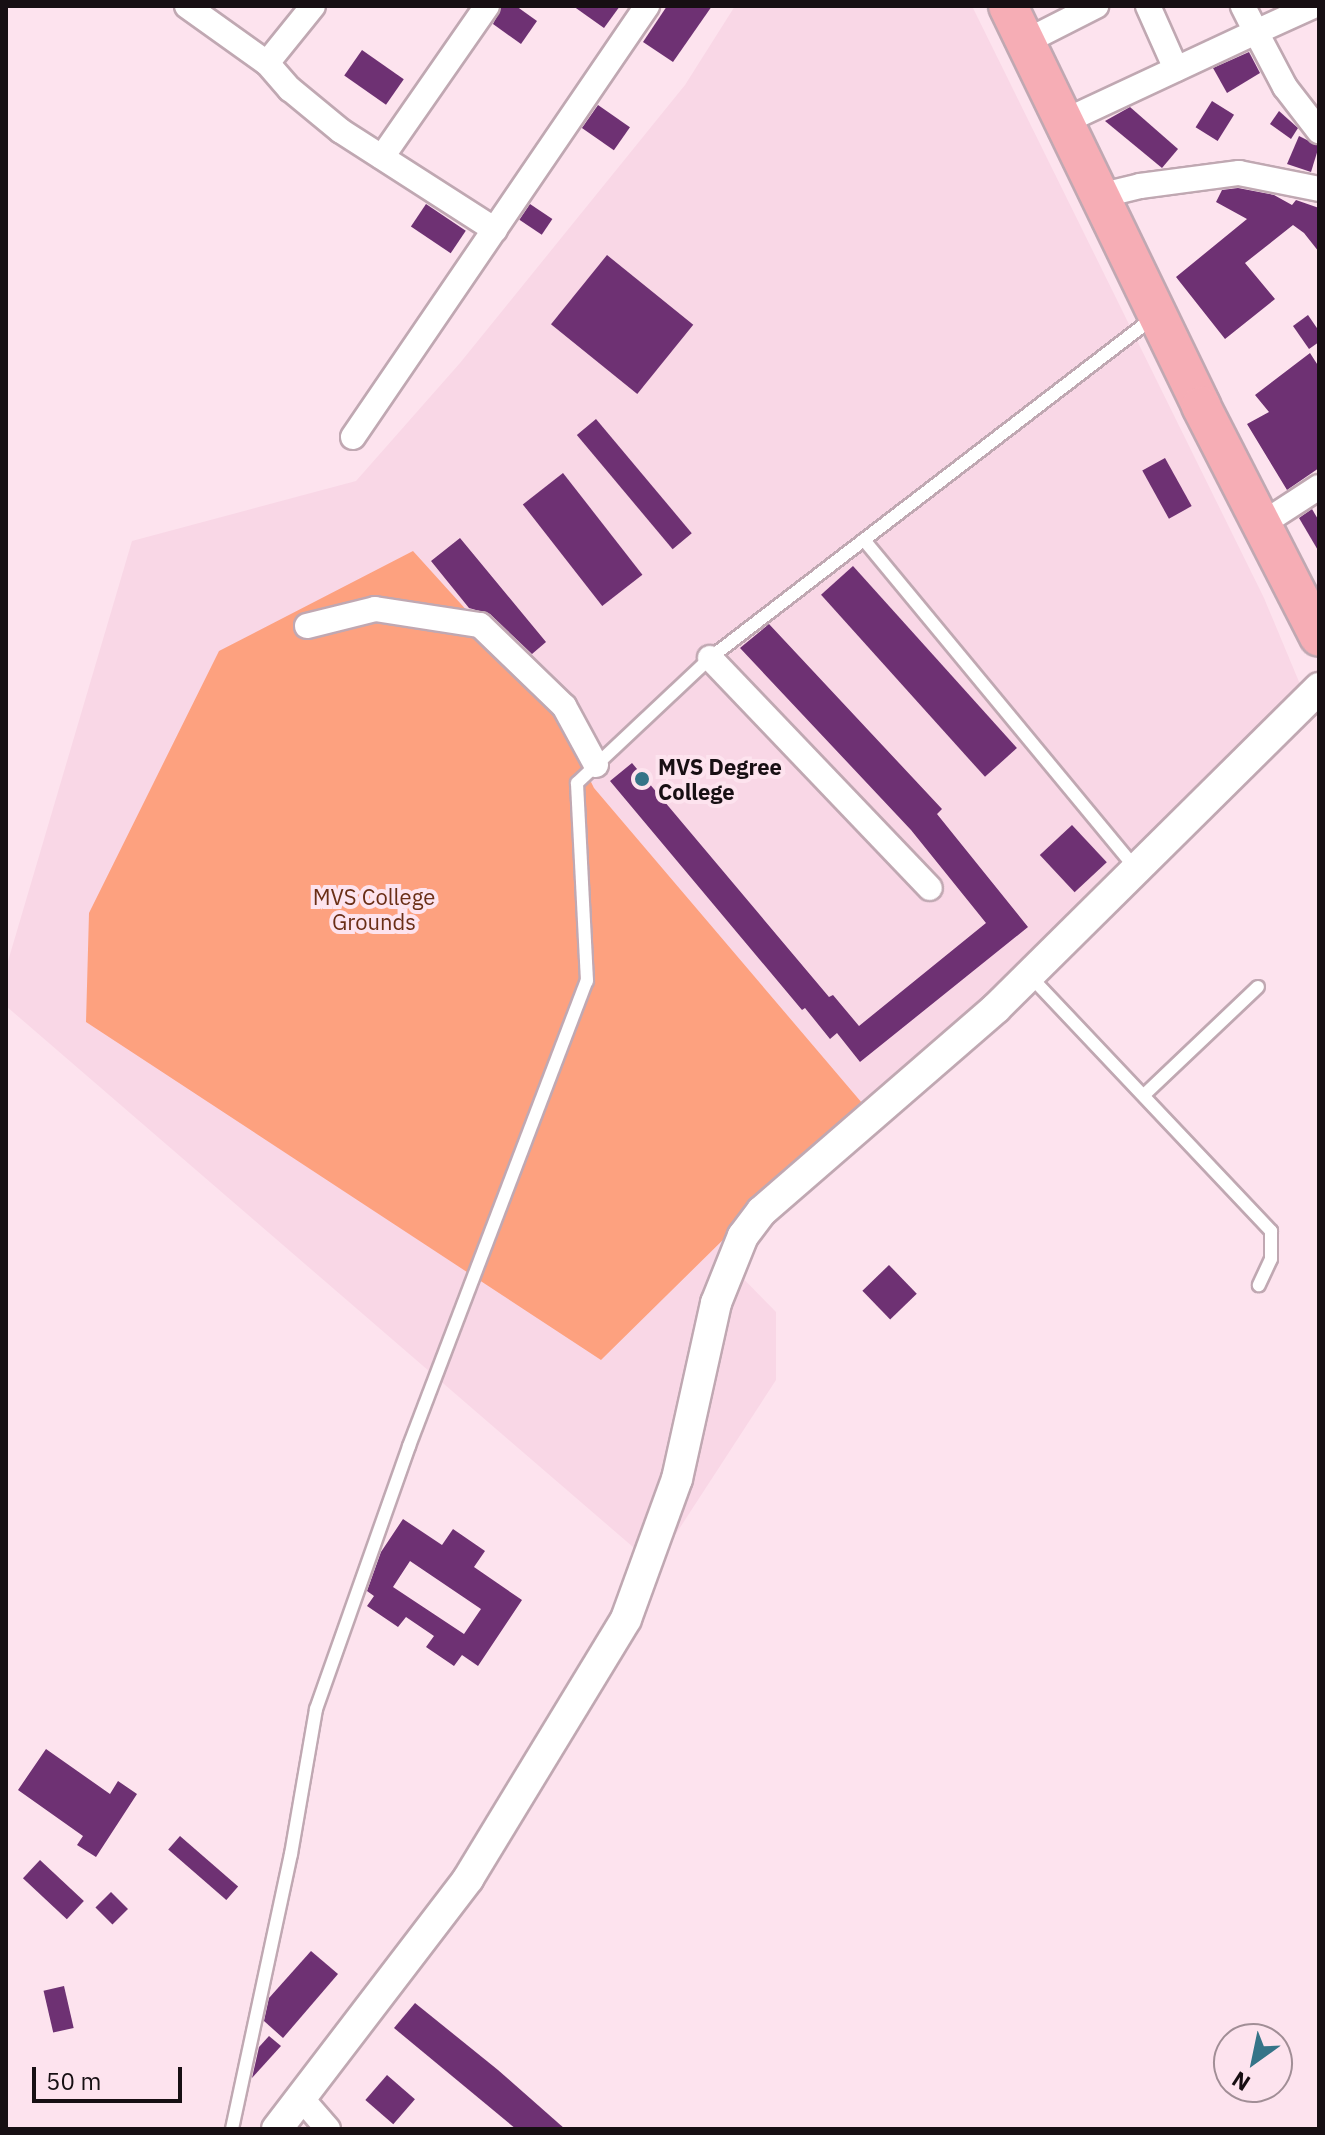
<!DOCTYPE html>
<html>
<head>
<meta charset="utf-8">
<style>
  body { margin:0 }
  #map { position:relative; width:1325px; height:2135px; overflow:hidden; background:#fde3ee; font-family:"IBM Plex Sans",sans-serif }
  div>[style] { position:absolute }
  .built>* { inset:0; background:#f9d7e6 }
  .green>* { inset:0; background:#fda17f }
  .building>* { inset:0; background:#6e3173; transform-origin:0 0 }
  .roads { filter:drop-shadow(2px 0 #c0a8b2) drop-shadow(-2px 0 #c0a8b2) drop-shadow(0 2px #c0a8b2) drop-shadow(0 -2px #c0a8b2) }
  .service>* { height:12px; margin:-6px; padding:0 6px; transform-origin:6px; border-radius:6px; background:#fff }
  .minor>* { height:24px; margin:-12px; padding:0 12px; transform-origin:12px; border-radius:12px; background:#fff }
  .tertiary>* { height:30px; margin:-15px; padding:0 15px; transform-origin:15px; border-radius:15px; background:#fff }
  .primary>* { height:38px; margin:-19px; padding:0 19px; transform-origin:19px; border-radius:19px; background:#f6adb5 }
  .dots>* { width:22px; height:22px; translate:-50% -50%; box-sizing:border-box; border:4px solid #fde3ee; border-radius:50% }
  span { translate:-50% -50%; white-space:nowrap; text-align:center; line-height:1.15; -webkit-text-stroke:8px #fde3ee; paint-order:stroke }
  .poi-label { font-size:22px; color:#170f13; font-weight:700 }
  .left { translate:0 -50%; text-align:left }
  .park-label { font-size:22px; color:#6a2e16 }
  .frame { position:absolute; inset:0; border:8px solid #170f13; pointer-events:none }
  .north { position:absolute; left:1213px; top:2023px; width:80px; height:80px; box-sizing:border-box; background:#fde3ee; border:2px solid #a18e96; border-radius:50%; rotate:213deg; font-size:22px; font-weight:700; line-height:32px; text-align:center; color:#170f13 }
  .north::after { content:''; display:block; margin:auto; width:28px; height:36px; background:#357488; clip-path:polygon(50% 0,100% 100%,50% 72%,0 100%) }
  .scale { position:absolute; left:32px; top:2067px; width:150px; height:36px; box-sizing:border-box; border:4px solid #170f13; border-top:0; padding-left:10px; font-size:24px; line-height:28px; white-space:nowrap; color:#170f13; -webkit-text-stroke:6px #fde3ee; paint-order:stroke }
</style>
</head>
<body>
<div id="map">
  <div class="built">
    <div style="clip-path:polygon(735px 6px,972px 6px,1264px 598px,1307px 701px,725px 1260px,776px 1312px,776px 1380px,655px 1566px,6px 1006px,6px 968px,132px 541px,356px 481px,460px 363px,685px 85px)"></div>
  </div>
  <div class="green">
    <div style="clip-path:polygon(413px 551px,554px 707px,594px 788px,862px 1103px,601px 1360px,86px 1022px,89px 913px,219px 651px)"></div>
  </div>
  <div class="building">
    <div style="clip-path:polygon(502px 6px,516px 6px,537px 21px,521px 44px,493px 24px)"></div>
    <div style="clip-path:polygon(573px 6px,620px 6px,604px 28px)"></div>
    <div style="clip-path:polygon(667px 6px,712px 6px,673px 62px,643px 42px)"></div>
    <div style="left:362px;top:50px;width:51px;height:31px;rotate:35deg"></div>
    <div style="clip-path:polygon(1249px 52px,1260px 73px,1227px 93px,1213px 68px)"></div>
    <div style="left:1212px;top:101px;width:26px;height:31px;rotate:32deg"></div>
    <div style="left:598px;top:105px;width:39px;height:28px;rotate:35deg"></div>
    <div style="clip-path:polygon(1130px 107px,1178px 149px,1162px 168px,1105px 121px)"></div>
    <div style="clip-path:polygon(1279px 111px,1298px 128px,1291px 139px,1270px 124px)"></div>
    <div style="clip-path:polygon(1299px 136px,1319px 146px,1311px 172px,1287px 164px)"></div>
    <div style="clip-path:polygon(1238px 188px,1274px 195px,1292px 205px,1296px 200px,1319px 208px,1319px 252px,1304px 233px,1293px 225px,1245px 263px,1275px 299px,1225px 339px,1176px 277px,1247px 219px,1216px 202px,1222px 190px)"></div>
    <div style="left:426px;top:204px;width:48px;height:27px;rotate:34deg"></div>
    <div style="left:530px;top:204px;width:27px;height:19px;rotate:34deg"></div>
    <div style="left:607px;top:255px;width:111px;height:89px;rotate:39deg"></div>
    <div style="clip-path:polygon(1308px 315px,1319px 331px,1319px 342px,1309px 349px,1293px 326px)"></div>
    <div style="clip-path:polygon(1310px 353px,1319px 367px,1319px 468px,1287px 490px,1247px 424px,1269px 412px,1255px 395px)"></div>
    <div style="left:596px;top:419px;width:149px;height:25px;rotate:50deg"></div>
    <div style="left:1165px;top:458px;width:55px;height:26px;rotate:61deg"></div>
    <div style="left:563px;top:473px;width:129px;height:51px;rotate:52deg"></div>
    <div style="clip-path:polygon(1312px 509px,1319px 521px,1319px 552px,1299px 518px)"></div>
    <div style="clip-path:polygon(460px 538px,546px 642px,532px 654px,490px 614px,469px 608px,431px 561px)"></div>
    <div style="left:853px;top:566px;width:245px;height:43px;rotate:48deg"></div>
    <div style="clip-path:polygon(769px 624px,942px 809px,937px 814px,1028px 927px,860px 1062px,837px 1033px,830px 1039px,805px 1008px,802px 1010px,610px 781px,632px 763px,829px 997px,833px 995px,859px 1026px,986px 923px,911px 830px,740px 648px)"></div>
    <div style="left:1072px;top:825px;width:51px;height:44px;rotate:47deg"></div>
    <div style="left:889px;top:1265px;width:40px;height:37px;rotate:46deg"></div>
    <div style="clip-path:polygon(evenodd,403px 1519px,442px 1545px,453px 1529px,485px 1551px,474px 1567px,522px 1600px,478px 1666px,462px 1655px,454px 1666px,426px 1647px,434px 1636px,406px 1617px,398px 1627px,367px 1606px,374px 1596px,367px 1591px,381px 1552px,403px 1519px,410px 1561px,481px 1609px,464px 1634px,393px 1587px,410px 1561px)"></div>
    <div style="clip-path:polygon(46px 1749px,110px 1794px,118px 1781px,137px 1794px,96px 1857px,77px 1845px,83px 1836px,18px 1790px)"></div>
    <div style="left:180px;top:1836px;width:77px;height:18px;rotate:41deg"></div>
    <div style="left:40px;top:1860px;width:60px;height:25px;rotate:43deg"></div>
    <div style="left:111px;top:1892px;width:24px;height:22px;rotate:45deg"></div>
    <div style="clip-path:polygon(311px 1951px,338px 1974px,283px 2038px,264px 2021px,269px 1998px)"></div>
    <div style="left:64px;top:1986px;width:43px;height:21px;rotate:77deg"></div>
    <div style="clip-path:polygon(415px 2003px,498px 2070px,565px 2129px,516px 2129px,394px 2028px)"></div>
    <div style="clip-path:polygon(269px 2036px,281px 2046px,252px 2078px,259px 2047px)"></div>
    <div style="left:387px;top:2075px;width:37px;height:33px;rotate:41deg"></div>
  </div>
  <div class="roads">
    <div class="service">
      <div style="left:864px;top:540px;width:427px;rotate:50.4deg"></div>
      <div style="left:1030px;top:976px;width:351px;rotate:46.6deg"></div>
      <div style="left:1271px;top:1231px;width:28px;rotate:90deg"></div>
      <div style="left:1271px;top:1259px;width:29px;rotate:115deg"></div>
      <div style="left:1144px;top:1095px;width:157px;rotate:-43.5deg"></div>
      <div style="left:232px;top:2129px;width:281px;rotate:-77.9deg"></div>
      <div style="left:291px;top:1854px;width:147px;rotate:-80.2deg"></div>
      <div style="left:316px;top:1709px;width:279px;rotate:-70.5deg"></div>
      <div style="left:409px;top:1446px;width:498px;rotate:-69.1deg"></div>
      <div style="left:587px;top:981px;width:198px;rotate:-92.9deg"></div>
      <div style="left:577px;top:783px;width:183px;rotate:-43.2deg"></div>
      <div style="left:710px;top:658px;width:558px;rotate:-37.51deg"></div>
    </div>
    <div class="minor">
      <div style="left:187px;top:6px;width:98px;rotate:35.5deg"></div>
      <div style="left:267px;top:63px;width:73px;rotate:-51.1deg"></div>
      <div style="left:1148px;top:6px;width:69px;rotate:66deg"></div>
      <div style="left:1313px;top:6px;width:63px;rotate:155.5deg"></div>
      <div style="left:1256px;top:32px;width:62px;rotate:62.2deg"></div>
      <div style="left:1285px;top:87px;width:56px;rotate:52.3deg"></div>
      <div style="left:1025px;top:42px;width:80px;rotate:-26.9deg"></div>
      <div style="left:267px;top:63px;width:35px;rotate:49deg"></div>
      <div style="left:290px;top:89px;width:66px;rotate:39.5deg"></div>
      <div style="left:341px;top:131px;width:183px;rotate:32.7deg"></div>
      <div style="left:1063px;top:122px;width:213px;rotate:-25deg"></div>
      <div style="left:1256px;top:32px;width:29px;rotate:-117deg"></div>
      <div style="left:382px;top:157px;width:184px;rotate:-55.2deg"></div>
      <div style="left:1099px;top:196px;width:42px;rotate:-13.7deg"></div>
      <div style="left:1140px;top:186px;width:100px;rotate:-7.5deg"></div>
      <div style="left:1239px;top:173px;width:82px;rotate:11.3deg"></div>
      <div style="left:353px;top:437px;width:522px;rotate:-55.7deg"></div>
      <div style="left:1262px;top:524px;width:68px;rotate:-33deg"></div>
      <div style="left:307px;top:626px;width:70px;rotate:-14deg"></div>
      <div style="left:375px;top:609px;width:106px;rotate:8.7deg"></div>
      <div style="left:480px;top:625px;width:117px;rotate:44deg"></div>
      <div style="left:564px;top:706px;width:67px;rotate:61.5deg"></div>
      <div style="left:710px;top:658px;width:318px;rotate:46.3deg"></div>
      <div style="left:301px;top:2098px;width:41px;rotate:48.9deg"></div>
    </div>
    <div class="tertiary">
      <div style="left:277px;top:2129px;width:315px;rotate:-52.6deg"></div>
      <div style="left:468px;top:1879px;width:304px;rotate:-58.7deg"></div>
      <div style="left:626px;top:1619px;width:149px;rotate:-70deg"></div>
      <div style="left:677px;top:1479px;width:180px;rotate:-77.5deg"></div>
      <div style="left:716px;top:1303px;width:72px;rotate:-68.1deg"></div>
      <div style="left:743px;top:1236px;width:31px;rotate:-53deg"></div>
      <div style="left:762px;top:1211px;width:310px;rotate:-40.9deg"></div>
      <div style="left:996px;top:1008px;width:455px;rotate:-44.7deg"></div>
    </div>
    <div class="primary">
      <div style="left:1008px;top:6px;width:444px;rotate:64.2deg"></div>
      <div style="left:1201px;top:406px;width:259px;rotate:62.9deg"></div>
    </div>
  </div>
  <div class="dots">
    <div style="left:642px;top:779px;background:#357488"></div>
  </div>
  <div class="poi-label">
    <span class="left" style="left:658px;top:779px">MVS Degree<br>College</span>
  </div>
  <div class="park-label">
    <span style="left:374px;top:909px">MVS College<br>Grounds</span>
  </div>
  <div class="frame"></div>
  <div class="north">N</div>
  <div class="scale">50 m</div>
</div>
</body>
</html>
